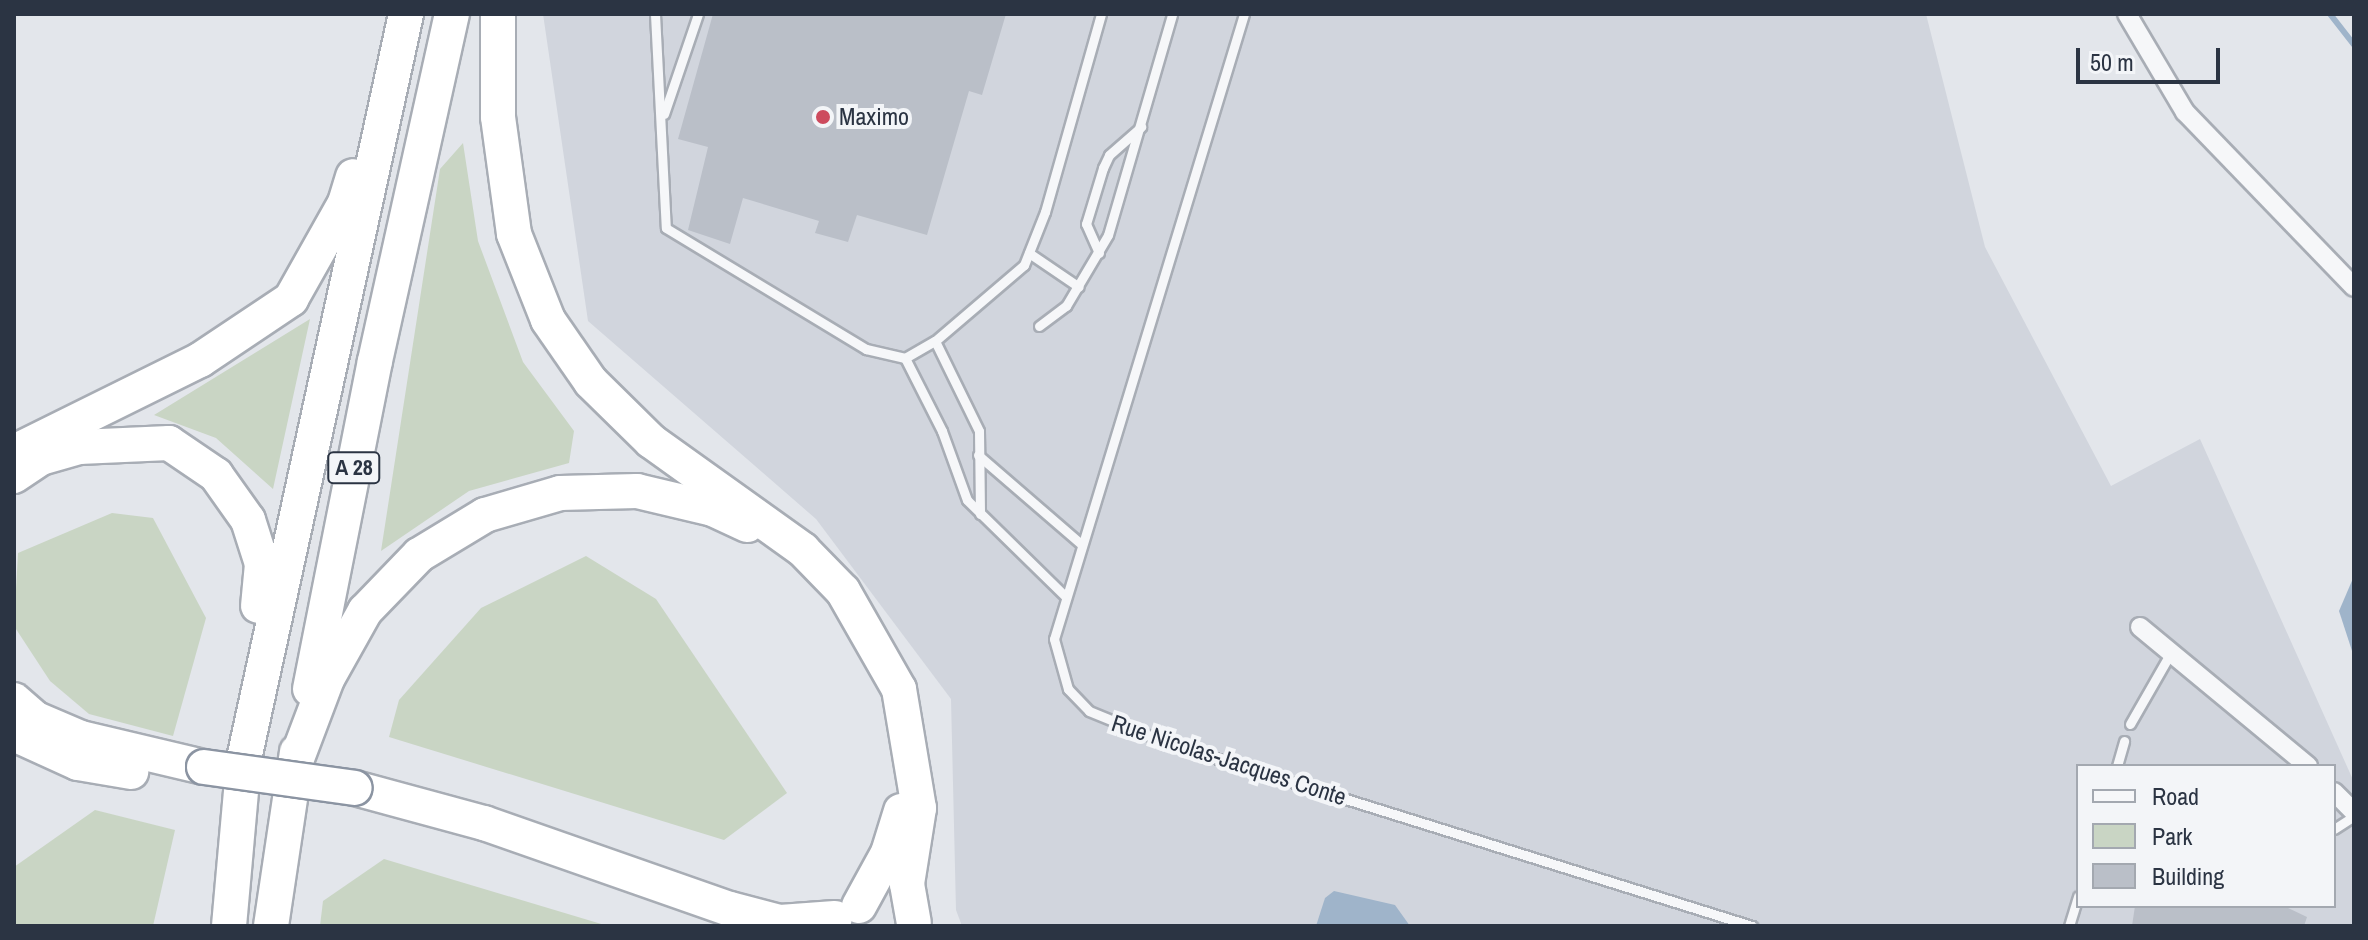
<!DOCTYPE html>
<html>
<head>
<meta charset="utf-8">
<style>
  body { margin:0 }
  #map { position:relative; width:2368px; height:940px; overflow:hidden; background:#e3e6eb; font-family:"Archivo Narrow",sans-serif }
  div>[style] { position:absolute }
  .built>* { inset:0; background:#d1d5dd }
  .green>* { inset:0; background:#c9d5c4 }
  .water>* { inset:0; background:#9fb4ca }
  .stream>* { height:6px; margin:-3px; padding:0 3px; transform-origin:3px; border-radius:3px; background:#9fb4ca }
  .building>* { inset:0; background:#babfc8 }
  .roads { filter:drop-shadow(2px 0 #a8adb5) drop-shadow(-2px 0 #a8adb5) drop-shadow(0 2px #a8adb5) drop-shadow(0 -2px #a8adb5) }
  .service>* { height:9px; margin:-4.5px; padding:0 4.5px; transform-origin:4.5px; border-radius:4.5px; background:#f6f7f9 }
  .minor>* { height:18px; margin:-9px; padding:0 9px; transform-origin:9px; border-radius:9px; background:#f6f7f9 }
  .motorway>* { height:34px; margin:-17px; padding:0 17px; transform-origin:17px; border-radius:17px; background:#fff }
  .bridges { filter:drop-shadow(2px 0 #8b94a2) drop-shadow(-2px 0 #8b94a2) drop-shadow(0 2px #8b94a2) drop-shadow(0 -2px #8b94a2) }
  .motorway-bridge>* { height:34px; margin:-17px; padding:0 17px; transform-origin:17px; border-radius:17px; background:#fff }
  .dots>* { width:22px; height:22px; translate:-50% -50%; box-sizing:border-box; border:4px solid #f3f5f8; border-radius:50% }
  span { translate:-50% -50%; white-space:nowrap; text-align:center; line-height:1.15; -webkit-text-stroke:8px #f3f5f8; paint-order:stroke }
  .shield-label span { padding:2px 6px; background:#f3f5f8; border:2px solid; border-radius:6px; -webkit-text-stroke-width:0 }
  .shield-label { font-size:22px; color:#2b3443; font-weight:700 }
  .poi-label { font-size:24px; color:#2b3443 }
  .left { translate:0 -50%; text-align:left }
  .street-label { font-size:24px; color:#2b3443 }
  .frame { position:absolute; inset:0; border:16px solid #2b3443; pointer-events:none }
  .legend { position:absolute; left:2076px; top:764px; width:260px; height:144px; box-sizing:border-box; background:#f3f5f8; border:2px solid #a3a8b0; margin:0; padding:10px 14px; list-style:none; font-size:24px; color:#2b3443 }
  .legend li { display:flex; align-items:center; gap:16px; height:40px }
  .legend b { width:40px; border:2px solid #a3a8b0 }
  .scale { position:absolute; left:2076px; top:48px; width:144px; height:36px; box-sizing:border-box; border:4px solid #2b3443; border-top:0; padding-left:10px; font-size:24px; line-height:28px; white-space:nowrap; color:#2b3443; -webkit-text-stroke:6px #f3f5f8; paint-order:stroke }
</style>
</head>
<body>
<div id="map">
  <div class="built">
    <div style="clip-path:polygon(evenodd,543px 14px,1926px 14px,1985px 247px,2111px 486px,2200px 439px,2354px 782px,2354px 926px,962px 926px,956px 910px,951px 699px,816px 519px,588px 321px,543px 14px,2078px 766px,2334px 766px,2334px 906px,2078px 906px,2078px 766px)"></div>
  </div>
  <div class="green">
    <div style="clip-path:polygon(463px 143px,478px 241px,523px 362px,574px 431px,569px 463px,469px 491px,381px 551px,440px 169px)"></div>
    <div style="clip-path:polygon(310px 319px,273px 489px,216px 438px,154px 415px)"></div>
    <div style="clip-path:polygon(112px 513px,153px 518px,206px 618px,173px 736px,89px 714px,50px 681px,14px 626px,18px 553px)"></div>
    <div style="clip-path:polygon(586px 556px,656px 599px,787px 793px,724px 840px,389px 737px,399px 700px,481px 608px)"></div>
    <div style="clip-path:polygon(95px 810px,175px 830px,153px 926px,14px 926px,14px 867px)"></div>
    <div style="clip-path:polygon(384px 859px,608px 926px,320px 926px,323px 901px)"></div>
  </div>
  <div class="water">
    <div style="clip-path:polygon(2354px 576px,2354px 657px,2339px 611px)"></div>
    <div style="clip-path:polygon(1334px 891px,1395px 905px,1410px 926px,1316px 926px,1325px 898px)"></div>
  </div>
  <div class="stream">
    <div style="left:2330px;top:14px;width:39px;rotate:52deg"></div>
  </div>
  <div class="building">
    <div style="clip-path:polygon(713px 14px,1006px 14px,982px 95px,969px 91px,927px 235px,857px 215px,848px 242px,815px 233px,819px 221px,743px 198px,730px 244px,688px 230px,708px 147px,678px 139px)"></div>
    <div style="clip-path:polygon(2135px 906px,2284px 906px,2307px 917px,2304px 926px,2132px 926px)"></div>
  </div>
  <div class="roads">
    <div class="service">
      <div style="left:655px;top:14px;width:214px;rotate:87.1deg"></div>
      <div style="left:666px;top:228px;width:234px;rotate:31.2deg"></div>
      <div style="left:866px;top:349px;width:40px;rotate:13deg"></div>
      <div style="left:905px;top:358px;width:34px;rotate:-30deg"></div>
      <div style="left:935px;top:341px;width:117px;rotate:-40.5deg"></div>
      <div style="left:1024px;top:265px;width:57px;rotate:-68.4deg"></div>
      <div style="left:1045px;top:212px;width:206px;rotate:-74.2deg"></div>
      <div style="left:1244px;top:14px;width:653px;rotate:106.91deg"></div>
      <div style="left:1054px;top:639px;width:52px;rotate:74.4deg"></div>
      <div style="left:1068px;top:689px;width:30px;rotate:46deg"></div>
      <div style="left:1089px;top:711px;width:87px;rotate:22.2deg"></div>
      <div style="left:1170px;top:744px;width:610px;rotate:17.37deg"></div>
      <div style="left:664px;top:114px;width:106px;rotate:-71.2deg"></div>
      <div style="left:1029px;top:253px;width:60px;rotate:34.2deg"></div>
      <div style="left:1099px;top:253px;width:32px;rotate:-114deg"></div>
      <div style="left:1086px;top:224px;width:59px;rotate:-73.1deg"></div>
      <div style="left:1103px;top:168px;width:14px;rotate:-65deg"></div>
      <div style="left:1109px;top:155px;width:43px;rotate:-41.2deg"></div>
      <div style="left:1039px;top:326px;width:34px;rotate:-37deg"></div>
      <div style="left:1066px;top:306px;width:82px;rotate:-59.4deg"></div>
      <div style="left:1108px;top:235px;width:230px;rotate:-73.8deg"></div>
      <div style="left:935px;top:341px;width:100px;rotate:63.9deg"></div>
      <div style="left:979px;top:431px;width:83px;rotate:89.3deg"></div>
      <div style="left:905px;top:358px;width:82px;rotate:63.1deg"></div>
      <div style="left:942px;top:431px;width:73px;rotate:70.1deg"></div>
      <div style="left:967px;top:500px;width:137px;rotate:44.4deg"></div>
      <div style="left:978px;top:455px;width:136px;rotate:40.8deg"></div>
      <div style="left:2130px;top:724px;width:78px;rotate:-60.2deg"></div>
      <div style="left:2117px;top:766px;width:26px;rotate:-74deg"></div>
      <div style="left:2334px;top:829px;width:24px;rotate:-33deg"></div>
      <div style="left:2069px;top:926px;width:31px;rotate:-73deg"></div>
    </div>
    <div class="minor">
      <div style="left:2127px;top:14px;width:114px;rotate:59.4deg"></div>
      <div style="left:2185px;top:112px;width:243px;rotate:46deg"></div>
      <div style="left:2140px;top:627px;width:218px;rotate:39.6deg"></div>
      <div style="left:2334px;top:792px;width:28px;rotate:45deg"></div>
    </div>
    <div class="motorway">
      <div style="left:498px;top:14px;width:103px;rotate:90deg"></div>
      <div style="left:498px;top:117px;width:118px;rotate:82.2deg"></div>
      <div style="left:514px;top:234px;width:92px;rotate:68.4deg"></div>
      <div style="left:548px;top:320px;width:75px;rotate:55.3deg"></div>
      <div style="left:591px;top:382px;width:84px;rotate:44.5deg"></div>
      <div style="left:651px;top:441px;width:187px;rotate:35.6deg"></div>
      <div style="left:803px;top:550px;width:57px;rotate:45.7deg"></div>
      <div style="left:843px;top:591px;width:113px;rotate:60.3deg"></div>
      <div style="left:899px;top:689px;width:121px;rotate:80.5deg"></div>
      <div style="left:919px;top:808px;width:77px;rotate:99deg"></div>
      <div style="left:907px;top:884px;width:39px;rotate:80deg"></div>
      <div style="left:14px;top:452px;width:208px;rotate:-26.3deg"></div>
      <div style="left:200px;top:360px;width:110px;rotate:-33.8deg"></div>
      <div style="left:291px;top:299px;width:110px;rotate:-60.6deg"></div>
      <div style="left:345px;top:203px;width:28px;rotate:-73deg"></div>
      <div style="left:14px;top:476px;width:32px;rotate:-34deg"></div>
      <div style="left:41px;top:458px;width:40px;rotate:-16deg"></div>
      <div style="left:79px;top:447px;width:90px;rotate:-2.5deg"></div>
      <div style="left:169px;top:443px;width:57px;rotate:34.2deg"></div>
      <div style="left:216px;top:475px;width:55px;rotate:54.6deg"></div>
      <div style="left:248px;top:520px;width:46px;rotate:72.3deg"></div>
      <div style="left:262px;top:564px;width:42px;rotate:95.4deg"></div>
      <div style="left:310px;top:689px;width:334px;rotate:-78.8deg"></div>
      <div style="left:375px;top:361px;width:355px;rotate:-77.5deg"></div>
      <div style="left:14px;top:700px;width:29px;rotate:41deg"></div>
      <div style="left:36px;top:719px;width:49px;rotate:22.9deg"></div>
      <div style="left:81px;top:738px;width:126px;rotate:13.3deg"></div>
      <div style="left:14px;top:734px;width:70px;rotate:24.4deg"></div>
      <div style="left:78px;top:763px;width:54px;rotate:9.6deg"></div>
      <div style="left:296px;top:761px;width:88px;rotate:-69.3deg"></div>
      <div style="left:327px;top:679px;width:78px;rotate:-60.8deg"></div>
      <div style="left:365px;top:611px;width:78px;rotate:-46deg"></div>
      <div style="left:419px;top:555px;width:77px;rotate:-31.2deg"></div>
      <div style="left:485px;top:515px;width:78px;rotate:-16.3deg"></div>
      <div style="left:560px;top:493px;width:77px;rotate:-1.5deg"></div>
      <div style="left:637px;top:491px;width:78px;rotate:13.3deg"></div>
      <div style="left:713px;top:509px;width:38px;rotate:25deg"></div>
      <div style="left:355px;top:788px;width:134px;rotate:15.2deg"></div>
      <div style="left:484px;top:823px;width:261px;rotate:19.3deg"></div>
      <div style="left:730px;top:909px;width:52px;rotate:14.6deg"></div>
      <div style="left:780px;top:922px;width:55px;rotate:-4.2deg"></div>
      <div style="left:859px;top:906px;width:60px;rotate:-61.3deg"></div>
      <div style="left:888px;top:853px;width:44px;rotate:-72.8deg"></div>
      <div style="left:229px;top:926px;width:168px;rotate:-84.9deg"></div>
      <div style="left:244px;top:759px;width:762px;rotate:-77.73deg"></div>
      <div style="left:271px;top:926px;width:176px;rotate:-81.5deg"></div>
    </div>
  </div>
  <div class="bridges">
    <div class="motorway-bridge">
      <div style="left:204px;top:767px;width:152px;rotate:7.9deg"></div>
    </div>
  </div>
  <div class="dots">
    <div style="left:823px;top:117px;background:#cd4b5e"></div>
  </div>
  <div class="shield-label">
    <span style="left:354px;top:468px">A 28</span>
  </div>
  <div class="poi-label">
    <span class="left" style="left:839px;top:117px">Maximo</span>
  </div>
  <div class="street-label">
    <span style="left:1229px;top:760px;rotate:18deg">Rue Nicolas-Jacques Conte</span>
  </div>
  <div class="frame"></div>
  <ul class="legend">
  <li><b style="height:10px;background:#f6f7f9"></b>Road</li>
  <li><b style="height:22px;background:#c9d5c4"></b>Park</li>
  <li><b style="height:22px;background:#babfc8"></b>Building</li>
  </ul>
  <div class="scale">50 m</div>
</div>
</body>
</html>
